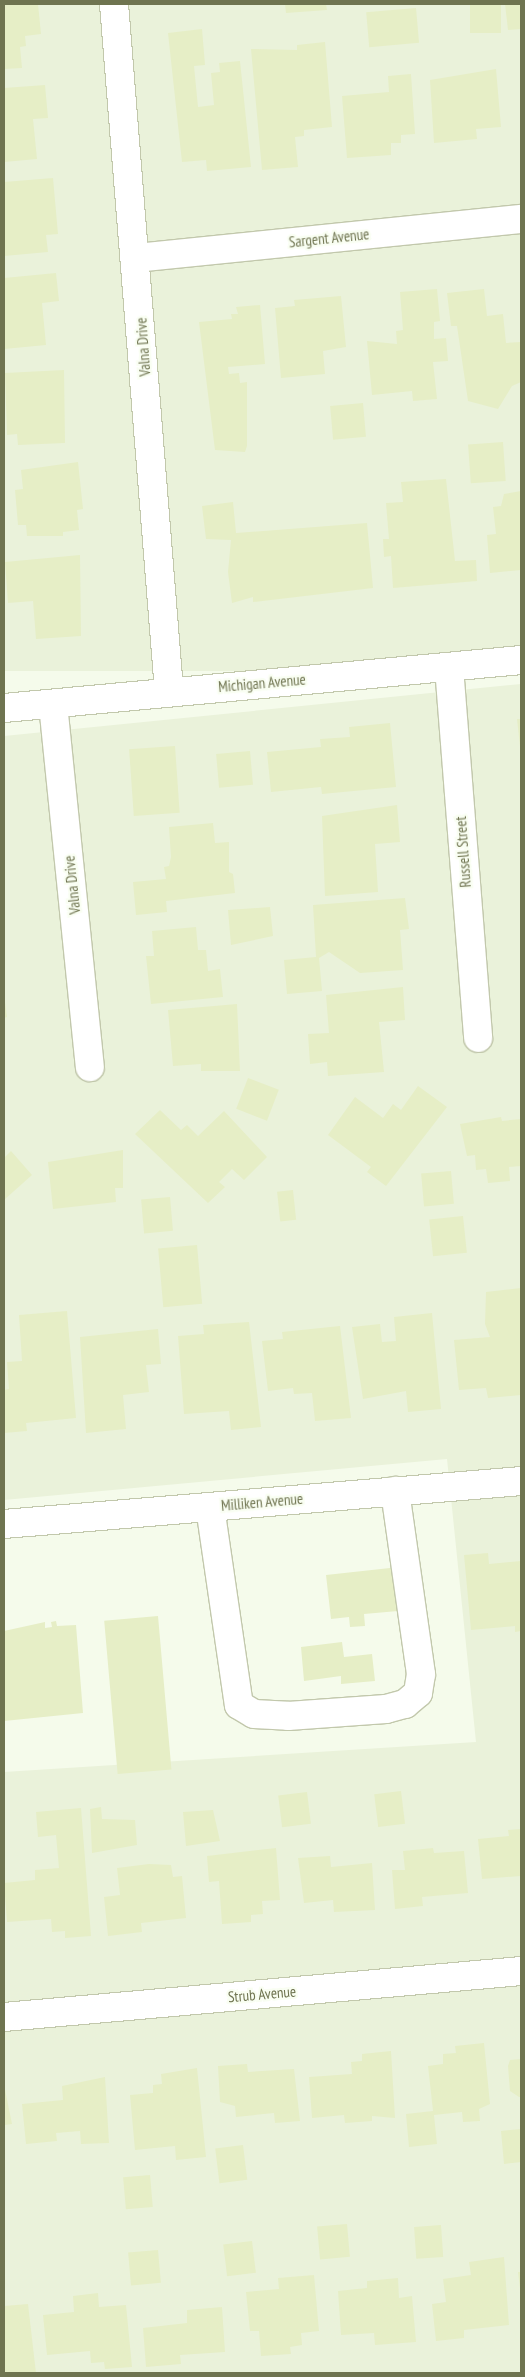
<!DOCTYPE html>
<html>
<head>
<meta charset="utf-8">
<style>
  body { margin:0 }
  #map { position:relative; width:525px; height:2377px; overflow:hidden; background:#f5fbeb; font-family:"PT Sans Narrow",sans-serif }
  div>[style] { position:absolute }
  .residential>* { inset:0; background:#eaf2da; transform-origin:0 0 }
  .building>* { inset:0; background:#e6eec6; transform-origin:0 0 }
  .roads { filter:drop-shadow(1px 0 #c2c8ac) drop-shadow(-1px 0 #c2c8ac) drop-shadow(0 1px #c2c8ac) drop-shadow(0 -1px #c2c8ac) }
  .minor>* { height:28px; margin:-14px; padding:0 14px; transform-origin:14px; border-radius:14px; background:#fff }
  span { translate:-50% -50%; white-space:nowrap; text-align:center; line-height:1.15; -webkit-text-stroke:4.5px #f9fef2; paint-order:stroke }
  .street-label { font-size:15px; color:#6f7450 }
  .frame { position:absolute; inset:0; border:5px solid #6f7450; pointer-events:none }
</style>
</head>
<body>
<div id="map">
  <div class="residential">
    <div style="left:4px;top:4px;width:517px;height:667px"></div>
    <div style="clip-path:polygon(521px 684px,521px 2373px,4px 2373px,4px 1772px,476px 1742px,447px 1459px,4px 1500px,4px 736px)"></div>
  </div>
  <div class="building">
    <div style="clip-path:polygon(4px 4px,38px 4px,41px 34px,25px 36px,26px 46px,20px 47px,22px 68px,4px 69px)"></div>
    <div style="clip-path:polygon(285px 4px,326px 4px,327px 10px,286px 13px)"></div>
    <div style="left:470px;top:4px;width:31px;height:29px"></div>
    <div style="clip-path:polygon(505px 4px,521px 4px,521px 29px,508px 30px)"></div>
    <div style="left:416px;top:8px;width:35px;height:50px;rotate:85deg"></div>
    <div style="clip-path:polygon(202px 29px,205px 65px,194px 66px,198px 107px,214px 105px,211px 73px,220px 72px,219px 63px,240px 61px,251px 167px,207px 171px,206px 160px,182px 162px,168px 33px)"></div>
    <div style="clip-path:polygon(325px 42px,332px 127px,304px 130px,304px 136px,295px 137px,298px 167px,262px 170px,251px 49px,297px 50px,297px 45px)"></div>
    <div style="clip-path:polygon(496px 69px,501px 127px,476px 129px,477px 139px,434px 143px,430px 80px)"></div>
    <div style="clip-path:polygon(411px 74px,415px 134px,401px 135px,401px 143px,391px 143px,391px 155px,347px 158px,342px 96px,389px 92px,388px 76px)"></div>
    <div style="clip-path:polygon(45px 85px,48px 118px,33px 119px,37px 159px,4px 162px,4px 88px)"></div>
    <div style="clip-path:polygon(53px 178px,58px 234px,46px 235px,48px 252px,4px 256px,4px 182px)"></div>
    <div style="clip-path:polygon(56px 273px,59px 301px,42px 303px,46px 345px,4px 349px,4px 278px)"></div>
    <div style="clip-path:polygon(437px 289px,440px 321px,434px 322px,434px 339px,446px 338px,448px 361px,433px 362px,437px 399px,413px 401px,412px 391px,372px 395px,367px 341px,397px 344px,396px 331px,403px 330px,400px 292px)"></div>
    <div style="clip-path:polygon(484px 289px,487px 316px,503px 314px,506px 343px,521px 342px,521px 382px,512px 386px,498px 409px,468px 401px,457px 326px,451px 326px,447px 293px)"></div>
    <div style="clip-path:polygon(341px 296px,346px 347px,323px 351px,325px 374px,281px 378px,275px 308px,295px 306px,294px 300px)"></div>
    <div style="clip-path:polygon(260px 305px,265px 364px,228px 367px,229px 374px,239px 373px,240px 383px,247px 382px,247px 446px,245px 452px,215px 450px,199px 322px,232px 319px,231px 314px,238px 314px,236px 307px)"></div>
    <div style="clip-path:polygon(64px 370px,65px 443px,18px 445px,17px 434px,7px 435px,5px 373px)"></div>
    <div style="left:363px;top:403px;width:34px;height:33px;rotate:85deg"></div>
    <div style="left:503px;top:442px;width:39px;height:35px;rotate:86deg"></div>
    <div style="clip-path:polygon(78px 462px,83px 509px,77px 510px,79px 530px,63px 532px,63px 536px,27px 536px,26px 525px,18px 525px,15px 490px,23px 489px,21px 470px)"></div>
    <div style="clip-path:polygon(446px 479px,455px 561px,476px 560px,477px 581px,393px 588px,391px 556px,384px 557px,383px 539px,389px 539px,386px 503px,403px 502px,401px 482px)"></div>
    <div style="clip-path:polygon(521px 491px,521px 570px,490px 573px,487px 535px,496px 534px,493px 507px,501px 506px,504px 494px)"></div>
    <div style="clip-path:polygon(233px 502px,236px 533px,367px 523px,373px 588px,253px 602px,253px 597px,232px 603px,228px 572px,231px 540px,206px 539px,202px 506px)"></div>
    <div style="clip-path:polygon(80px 555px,81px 636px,36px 639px,33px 601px,8px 603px,5px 562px)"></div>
    <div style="clip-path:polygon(517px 719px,521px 719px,521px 746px,520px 746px)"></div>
    <div style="clip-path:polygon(390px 723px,396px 787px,322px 794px,321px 787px,271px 792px,267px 752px,321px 747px,320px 739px,350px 737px,349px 727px)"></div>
    <div style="left:175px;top:746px;width:67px;height:46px;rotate:86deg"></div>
    <div style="left:250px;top:751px;width:34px;height:34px;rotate:85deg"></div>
    <div style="clip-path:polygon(397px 805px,400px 842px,375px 844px,378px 892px,325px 896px,322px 816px)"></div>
    <div style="clip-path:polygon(213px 823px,215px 843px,229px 842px,229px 872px,233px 874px,235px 893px,166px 901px,167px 912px,136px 915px,133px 882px,166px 879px,164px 867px,169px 866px,171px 857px,169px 827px)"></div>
    <div style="clip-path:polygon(405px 898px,409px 929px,400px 930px,403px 970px,360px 973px,329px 952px,319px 958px,322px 991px,287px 994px,284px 960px,316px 957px,313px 905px)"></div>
    <div style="clip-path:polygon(270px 907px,273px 936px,231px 945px,228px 910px)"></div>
    <div style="clip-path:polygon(196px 927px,198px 950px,206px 950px,208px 971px,220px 969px,223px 997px,151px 1004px,146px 956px,154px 956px,152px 931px)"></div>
    <div style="clip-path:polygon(403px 987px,405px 1020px,379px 1022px,384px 1072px,328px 1076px,327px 1062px,310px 1064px,308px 1034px,329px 1033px,326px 995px)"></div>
    <div style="clip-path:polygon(4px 995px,7px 1017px,4px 1018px)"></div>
    <div style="clip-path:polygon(237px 1004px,240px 1071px,201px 1071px,201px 1064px,173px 1066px,168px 1010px)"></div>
    <div style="left:248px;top:1078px;width:33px;height:33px;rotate:21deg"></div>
    <div style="clip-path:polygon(418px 1086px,447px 1107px,386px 1186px,367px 1172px,371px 1167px,328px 1135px,355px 1097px,383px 1118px,393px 1104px,401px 1110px)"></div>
    <div style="clip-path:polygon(160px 1110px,181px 1130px,187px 1125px,198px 1136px,224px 1111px,267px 1157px,244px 1180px,232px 1169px,219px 1182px,225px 1187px,208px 1203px,135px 1134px)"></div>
    <div style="clip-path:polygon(501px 1117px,502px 1121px,521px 1119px,521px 1166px,509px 1167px,510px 1181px,488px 1183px,486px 1169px,476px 1170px,475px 1155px,467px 1156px,460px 1124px)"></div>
    <div style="clip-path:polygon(123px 1150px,123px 1188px,115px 1188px,116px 1202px,53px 1209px,48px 1162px)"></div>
    <div style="clip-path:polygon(11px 1151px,32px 1175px,4px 1200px,4px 1158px)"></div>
    <div style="left:451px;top:1171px;width:33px;height:30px;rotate:85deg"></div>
    <div style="left:293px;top:1190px;width:30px;height:16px;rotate:84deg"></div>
    <div style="left:170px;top:1197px;width:34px;height:29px;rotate:85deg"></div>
    <div style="left:463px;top:1216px;width:37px;height:34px;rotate:84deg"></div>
    <div style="left:197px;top:1245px;width:59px;height:39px;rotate:85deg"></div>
    <div style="clip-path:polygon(521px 1288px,521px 1395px,488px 1398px,486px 1388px,459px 1390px,454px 1340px,490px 1337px,485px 1324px,486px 1292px)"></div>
    <div style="clip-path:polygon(67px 1311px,76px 1418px,26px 1423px,27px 1431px,4px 1433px,4px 1390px,9px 1389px,7px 1362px,22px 1361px,19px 1315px)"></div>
    <div style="clip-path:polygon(432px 1313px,441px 1409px,408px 1412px,406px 1391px,363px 1399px,352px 1327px,380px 1324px,382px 1342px,396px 1341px,394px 1317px)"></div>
    <div style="clip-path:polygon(249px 1322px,261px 1427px,231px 1430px,229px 1411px,184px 1414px,178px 1336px,204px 1334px,203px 1325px)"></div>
    <div style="clip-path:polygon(340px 1326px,351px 1418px,315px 1421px,312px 1393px,294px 1394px,293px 1388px,268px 1391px,262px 1341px,283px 1339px,282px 1332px)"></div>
    <div style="clip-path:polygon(158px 1329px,161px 1364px,146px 1365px,149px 1392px,123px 1395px,126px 1429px,86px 1433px,80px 1337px)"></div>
    <div style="clip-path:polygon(488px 1553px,489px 1564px,521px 1561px,521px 1631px,515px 1632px,515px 1626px,471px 1630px,464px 1555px)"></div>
    <div style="clip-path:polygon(390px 1568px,394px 1568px,398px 1611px,364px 1614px,365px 1626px,350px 1627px,349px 1617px,331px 1619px,326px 1575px)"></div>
    <div style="left:158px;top:1616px;width:154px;height:54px;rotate:85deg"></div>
    <div style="clip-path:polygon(56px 1621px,57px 1626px,76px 1625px,83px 1713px,4px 1721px,4px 1631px,45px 1622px,45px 1628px,52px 1627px,51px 1622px)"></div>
    <div style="clip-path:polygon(342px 1642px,344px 1657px,372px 1654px,375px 1681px,341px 1684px,341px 1676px,304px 1681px,301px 1647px)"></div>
    <div style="left:401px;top:1791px;width:33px;height:27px;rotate:83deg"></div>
    <div style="left:307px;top:1792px;width:32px;height:29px;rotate:83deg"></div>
    <div style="clip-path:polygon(101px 1807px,102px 1819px,135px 1820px,137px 1845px,92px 1853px,90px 1809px)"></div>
    <div style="clip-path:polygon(81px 1808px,91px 1936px,65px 1938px,65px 1931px,52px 1932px,51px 1919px,7px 1922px,4px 1883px,35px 1880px,35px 1870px,59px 1868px,56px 1835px,38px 1837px,36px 1812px)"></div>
    <div style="clip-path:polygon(213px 1810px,220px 1841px,186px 1846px,183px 1812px)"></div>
    <div style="clip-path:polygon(521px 1829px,521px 1876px,482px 1879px,478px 1839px,509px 1836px,508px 1830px)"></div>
    <div style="clip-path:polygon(276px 1848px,280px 1900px,262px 1901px,263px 1914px,251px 1915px,251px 1922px,222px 1924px,219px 1881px,209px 1882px,207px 1856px)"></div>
    <div style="clip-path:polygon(433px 1848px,434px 1853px,464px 1851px,468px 1893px,422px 1897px,423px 1906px,395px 1909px,392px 1870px,405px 1870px,403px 1851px)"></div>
    <div style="clip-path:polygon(330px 1856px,331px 1867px,372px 1863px,375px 1910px,334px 1912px,333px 1900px,304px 1903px,298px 1858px)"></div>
    <div style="clip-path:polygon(149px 1864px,171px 1865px,173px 1877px,182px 1876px,186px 1918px,141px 1923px,142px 1932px,108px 1936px,104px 1897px,120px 1895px,117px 1868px)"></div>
    <div style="clip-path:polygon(484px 2043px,490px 2104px,479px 2109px,480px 2121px,463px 2122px,462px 2112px,434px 2115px,437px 2144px,409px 2147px,406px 2114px,433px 2111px,428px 2066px,443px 2064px,443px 2054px,456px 2053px,455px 2046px)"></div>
    <div style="clip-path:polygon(391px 2051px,395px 2118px,372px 2116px,372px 2121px,345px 2123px,344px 2115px,312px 2118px,309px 2077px,352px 2074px,351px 2062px,362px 2061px,362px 2054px)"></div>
    <div style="clip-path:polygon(521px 2059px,521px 2097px,519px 2097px,510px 2091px,508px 2066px,510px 2060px)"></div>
    <div style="clip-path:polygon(247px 2064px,248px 2072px,294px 2069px,300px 2121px,275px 2123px,274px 2113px,236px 2117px,235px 2106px,220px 2102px,218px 2066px)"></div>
    <div style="clip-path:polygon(197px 2068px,206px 2157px,176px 2160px,175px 2146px,135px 2150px,130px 2095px,153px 2093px,153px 2085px,162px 2084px,161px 2074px)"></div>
    <div style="clip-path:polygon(105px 2077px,109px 2143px,81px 2144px,80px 2131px,56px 2133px,57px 2141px,26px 2144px,22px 2104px,63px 2100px,62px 2086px)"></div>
    <div style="clip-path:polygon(4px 2085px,12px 2124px,5px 2125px,4px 2122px)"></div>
    <div style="clip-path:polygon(521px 2129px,521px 2162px,504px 2164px,501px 2131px)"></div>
    <div style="left:243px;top:2145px;width:35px;height:28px;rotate:83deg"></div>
    <div style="left:150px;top:2175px;width:32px;height:27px;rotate:85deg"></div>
    <div style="left:347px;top:2224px;width:33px;height:30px;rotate:85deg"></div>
    <div style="left:441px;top:2225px;width:32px;height:27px;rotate:86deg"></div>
    <div style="left:252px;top:2241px;width:32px;height:29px;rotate:83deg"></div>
    <div style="left:158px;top:2250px;width:33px;height:30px;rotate:85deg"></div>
    <div style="clip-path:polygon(504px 2257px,509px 2325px,464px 2330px,464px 2338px,436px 2341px,432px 2304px,446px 2302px,443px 2279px,471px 2275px,469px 2262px)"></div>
    <div style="clip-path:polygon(518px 2272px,521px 2272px,521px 2288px,520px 2288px)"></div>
    <div style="clip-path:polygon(314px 2275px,319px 2331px,301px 2333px,302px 2345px,290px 2347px,291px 2354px,261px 2356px,259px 2331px,250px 2331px,246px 2292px,279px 2289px,278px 2278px)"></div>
    <div style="clip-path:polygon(398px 2278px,399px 2298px,412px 2296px,416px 2342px,375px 2345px,374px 2333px,341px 2335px,338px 2291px,367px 2288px,367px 2281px)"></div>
    <div style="clip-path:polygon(98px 2293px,99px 2307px,126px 2305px,132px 2367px,105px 2369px,104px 2362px,91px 2363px,90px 2351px,47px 2355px,43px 2315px,74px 2312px,73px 2296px)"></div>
    <div style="clip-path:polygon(28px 2304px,36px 2373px,4px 2373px,4px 2306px)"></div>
    <div style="clip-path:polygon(222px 2307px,225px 2352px,180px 2355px,181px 2364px,146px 2367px,143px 2328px,187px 2323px,187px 2310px)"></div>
  </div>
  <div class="roads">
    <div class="minor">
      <div style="left:114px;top:4px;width:689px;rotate:85.42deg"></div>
      <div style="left:136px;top:258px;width:387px;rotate:-5.8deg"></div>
      <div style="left:449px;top:667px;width:372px;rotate:85.5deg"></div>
      <div style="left:53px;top:704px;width:365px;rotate:84.2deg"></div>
      <div style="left:4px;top:708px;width:519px;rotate:-5.3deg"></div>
      <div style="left:210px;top:1507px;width:200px;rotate:81.7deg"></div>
      <div style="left:239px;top:1705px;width:17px;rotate:31deg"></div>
      <div style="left:254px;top:1714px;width:34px;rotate:3deg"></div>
      <div style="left:288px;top:1716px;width:98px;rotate:-4.1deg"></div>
      <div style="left:386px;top:1709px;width:20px;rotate:-15deg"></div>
      <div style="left:405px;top:1704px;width:17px;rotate:-40deg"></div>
      <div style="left:418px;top:1693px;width:19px;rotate:-81deg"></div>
      <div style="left:421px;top:1674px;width:185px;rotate:-98.1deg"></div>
      <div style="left:4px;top:1524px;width:519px;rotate:-4.75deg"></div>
      <div style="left:4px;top:2017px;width:519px;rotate:-5.08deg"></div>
    </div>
  </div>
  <div class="street-label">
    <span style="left:329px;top:238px;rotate:-6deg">Sargent Avenue</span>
    <span style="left:143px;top:347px;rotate:-94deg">Valna Drive</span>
    <span style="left:262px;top:683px;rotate:-5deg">Michigan Avenue</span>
    <span style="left:463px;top:852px;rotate:-94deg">Russell Street</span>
    <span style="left:72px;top:885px;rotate:-96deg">Valna Drive</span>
    <span style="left:262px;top:1502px;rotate:-5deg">Milliken Avenue</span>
    <span style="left:262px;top:1994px;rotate:-5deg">Strub Avenue</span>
  </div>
  <div class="frame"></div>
</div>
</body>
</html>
